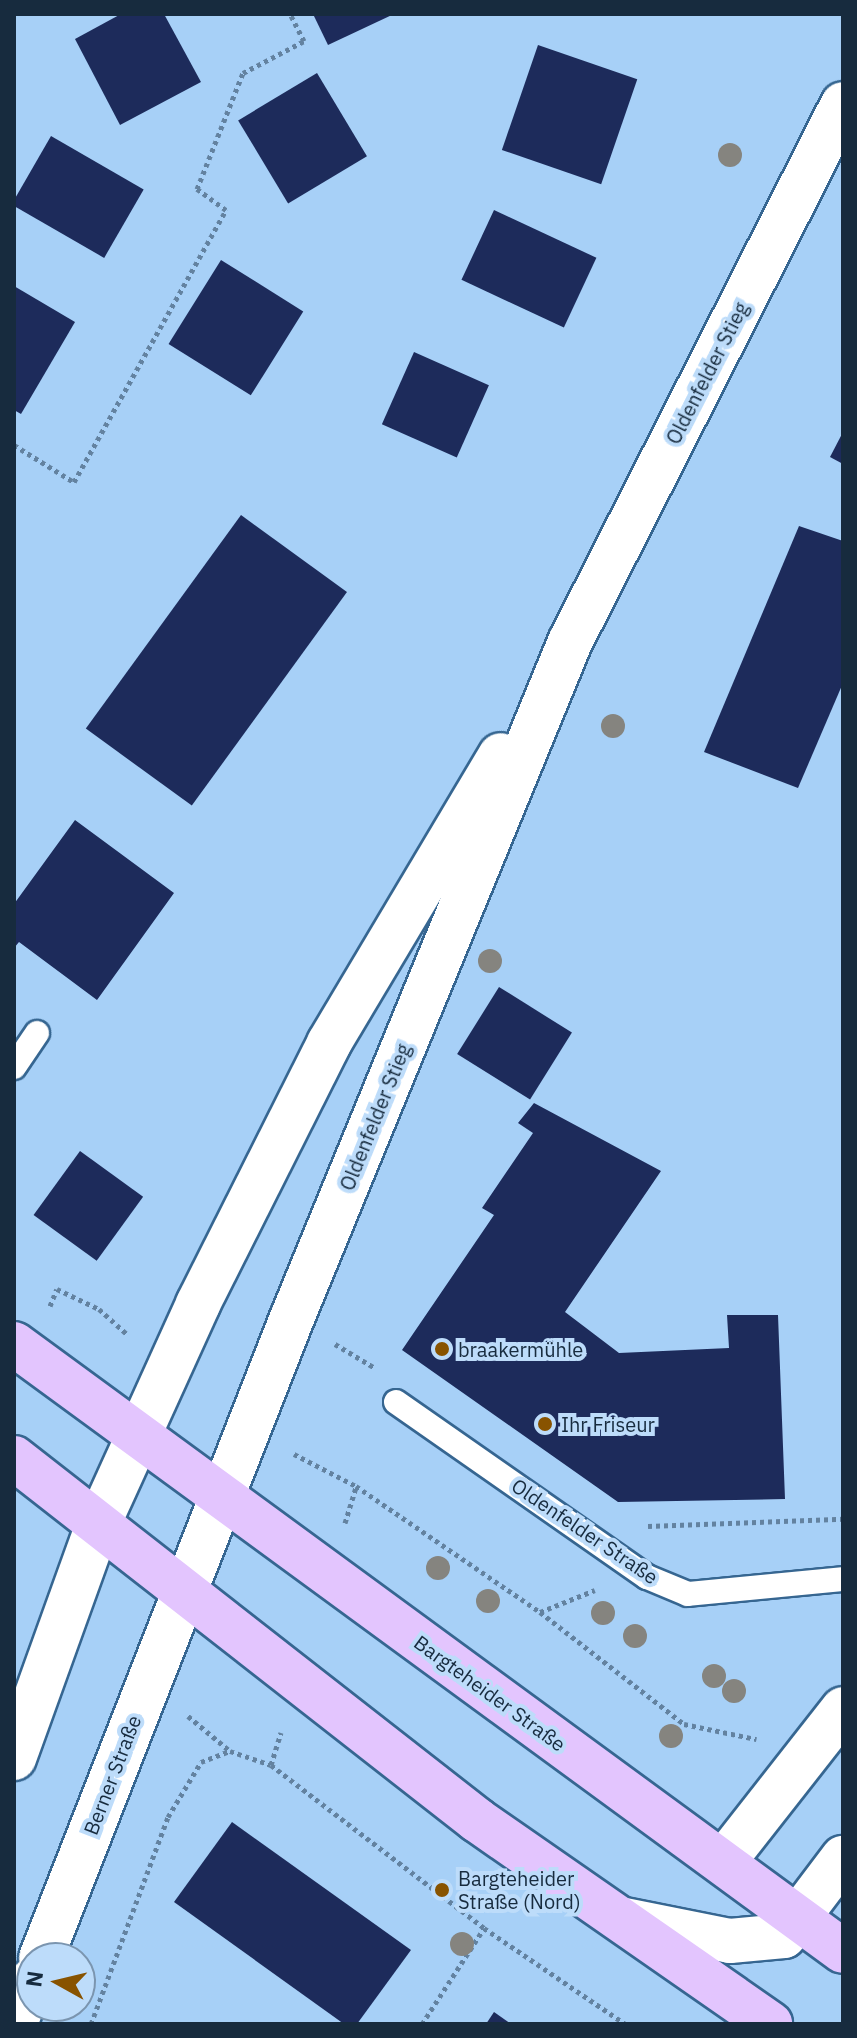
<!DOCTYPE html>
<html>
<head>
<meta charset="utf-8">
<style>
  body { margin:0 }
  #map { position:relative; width:857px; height:2038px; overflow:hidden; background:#a7d0f7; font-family:"IBM Plex Sans",sans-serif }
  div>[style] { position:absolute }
  .building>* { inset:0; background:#1d2b5b; transform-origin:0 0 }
  .path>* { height:5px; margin-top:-2.5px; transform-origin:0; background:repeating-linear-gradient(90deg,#6382a0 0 4px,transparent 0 8px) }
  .roads { filter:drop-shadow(2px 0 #366691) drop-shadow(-2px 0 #366691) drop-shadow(0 2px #366691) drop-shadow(0 -2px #366691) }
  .lane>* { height:24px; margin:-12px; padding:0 12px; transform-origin:12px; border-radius:12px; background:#fff }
  .street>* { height:44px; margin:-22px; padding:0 22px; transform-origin:22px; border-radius:22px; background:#fff }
  .secondary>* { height:44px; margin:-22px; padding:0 22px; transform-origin:22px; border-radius:22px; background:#fff }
  .primary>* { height:44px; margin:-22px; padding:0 22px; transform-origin:22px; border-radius:22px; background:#e3c5fe }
  .trees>* { width:24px; height:24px; margin:-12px; border-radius:50%; background:#85847f }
  .dots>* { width:22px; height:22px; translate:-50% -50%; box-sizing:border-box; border:4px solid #bddcfa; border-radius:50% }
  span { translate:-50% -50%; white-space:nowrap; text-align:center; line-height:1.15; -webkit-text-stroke:8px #bddcfa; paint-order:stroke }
  .street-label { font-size:20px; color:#172b3e }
  .poi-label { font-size:20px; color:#172b3e }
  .left { translate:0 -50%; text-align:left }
  .frame { position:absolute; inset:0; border:16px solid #172b3e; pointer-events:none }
  .north { position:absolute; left:16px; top:1942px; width:80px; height:80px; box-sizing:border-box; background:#bddcfa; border:2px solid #7b95af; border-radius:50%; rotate:278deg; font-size:22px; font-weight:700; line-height:32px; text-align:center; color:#172b3e }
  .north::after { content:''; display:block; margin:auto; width:28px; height:36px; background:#885300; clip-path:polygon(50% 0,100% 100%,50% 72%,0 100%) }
</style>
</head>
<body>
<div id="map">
  <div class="building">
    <div style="clip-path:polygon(121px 14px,164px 14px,201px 82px,120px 125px,75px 39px)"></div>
    <div style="clip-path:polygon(313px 14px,394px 14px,328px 45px)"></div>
    <div style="left:538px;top:45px;width:105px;height:111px;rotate:19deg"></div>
    <div style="left:317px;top:73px;width:97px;height:92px;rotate:59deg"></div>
    <div style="left:51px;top:136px;width:107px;height:79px;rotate:30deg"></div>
    <div style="left:494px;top:210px;width:113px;height:77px;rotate:25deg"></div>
    <div style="left:221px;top:260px;width:97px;height:99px;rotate:32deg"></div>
    <div style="clip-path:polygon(14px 286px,75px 322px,21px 414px,14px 410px)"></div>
    <div style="left:414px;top:352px;width:82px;height:79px;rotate:24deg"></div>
    <div style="clip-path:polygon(843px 432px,843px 464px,830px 457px)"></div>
    <div style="left:241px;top:515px;width:131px;height:264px;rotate:36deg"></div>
    <div style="clip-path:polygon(799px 526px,843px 541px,843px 683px,798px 788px,704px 752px)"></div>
    <div style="clip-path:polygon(75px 820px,174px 893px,97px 1000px,19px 942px,14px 948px,14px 904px)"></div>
    <div style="left:499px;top:987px;width:86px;height:79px;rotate:32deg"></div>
    <div style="clip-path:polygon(534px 1103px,661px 1171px,565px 1312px,619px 1353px,729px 1348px,727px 1315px,778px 1315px,785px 1499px,618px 1502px,402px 1350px,494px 1215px,482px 1208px,533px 1133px,518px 1123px)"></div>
    <div style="left:80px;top:1151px;width:78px;height:79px;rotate:36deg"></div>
    <div style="clip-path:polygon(232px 1822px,411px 1950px,357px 2024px,344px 2024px,174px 1902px)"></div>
    <div style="clip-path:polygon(494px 2012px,511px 2024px,486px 2024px)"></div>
  </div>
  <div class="path">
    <div style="left:14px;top:445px;width:70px;rotate:31.7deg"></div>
    <div style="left:74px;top:482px;width:312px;rotate:-60.8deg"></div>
    <div style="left:226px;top:210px;width:36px;rotate:-144deg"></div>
    <div style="left:197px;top:189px;width:125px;rotate:-68.4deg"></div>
    <div style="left:243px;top:73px;width:69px;rotate:-27.7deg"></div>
    <div style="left:304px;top:41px;width:30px;rotate:-117deg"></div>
    <div style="left:50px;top:1306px;width:18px;rotate:-68deg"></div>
    <div style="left:57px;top:1289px;width:47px;rotate:25.5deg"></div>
    <div style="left:99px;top:1309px;width:38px;rotate:42deg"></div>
    <div style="left:335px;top:1344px;width:47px;rotate:31deg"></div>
    <div style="left:294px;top:1454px;width:70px;rotate:27.3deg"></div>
    <div style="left:356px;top:1486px;width:223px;rotate:34.4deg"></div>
    <div style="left:540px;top:1612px;width:182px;rotate:37.9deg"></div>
    <div style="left:684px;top:1724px;width:74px;rotate:11.8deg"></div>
    <div style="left:345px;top:1523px;width:39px;rotate:-73deg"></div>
    <div style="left:648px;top:1526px;width:195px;rotate:-2.1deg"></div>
    <div style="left:540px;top:1612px;width:59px;rotate:-21.8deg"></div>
    <div style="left:188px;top:1716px;width:55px;rotate:39.8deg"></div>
    <div style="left:230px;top:1751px;width:43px;rotate:18.9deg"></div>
    <div style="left:271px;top:1765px;width:268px;rotate:37.4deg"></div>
    <div style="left:484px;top:1928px;width:171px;rotate:34.2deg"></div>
    <div style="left:271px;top:1765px;width:34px;rotate:-73deg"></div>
    <div style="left:91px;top:2024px;width:221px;rotate:-69.6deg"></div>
    <div style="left:168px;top:1817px;width:64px;rotate:-59deg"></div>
    <div style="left:201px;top:1762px;width:31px;rotate:-21deg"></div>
    <div style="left:422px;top:2024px;width:114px;rotate:-57.1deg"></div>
  </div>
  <div class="roads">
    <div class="lane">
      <div style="left:14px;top:1067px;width:41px;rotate:-55.9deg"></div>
      <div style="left:396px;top:1402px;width:306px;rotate:34.9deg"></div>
      <div style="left:647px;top:1577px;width:44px;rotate:22.5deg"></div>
      <div style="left:688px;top:1594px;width:156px;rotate:-5.5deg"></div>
    </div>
    <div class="street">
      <div style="left:724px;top:1861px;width:193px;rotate:-51.9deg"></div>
      <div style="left:625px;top:1920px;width:107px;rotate:11.3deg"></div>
      <div style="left:730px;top:1941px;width:54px;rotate:-5.3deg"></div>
      <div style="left:784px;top:1936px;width:98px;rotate:-52.9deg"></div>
    </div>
    <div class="secondary">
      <div style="left:14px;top:1758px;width:245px;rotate:-70.2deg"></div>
      <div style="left:97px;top:1527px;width:245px;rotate:-65.6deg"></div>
      <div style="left:198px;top:1304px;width:292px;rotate:-63.3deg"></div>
      <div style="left:329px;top:1043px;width:335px;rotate:-59.2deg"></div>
      <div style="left:41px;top:1958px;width:687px;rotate:-68.59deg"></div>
      <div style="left:292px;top:1318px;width:731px;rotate:-67.65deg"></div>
      <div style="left:570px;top:642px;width:603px;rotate:-63.1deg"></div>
      <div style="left:15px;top:2024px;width:47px;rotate:-68.9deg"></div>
    </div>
    <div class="primary">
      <div style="left:14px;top:1344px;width:1027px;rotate:36.21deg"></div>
      <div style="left:14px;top:1458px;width:588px;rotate:38.02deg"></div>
      <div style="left:477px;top:1820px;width:357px;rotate:34.8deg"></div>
    </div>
  </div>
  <div class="trees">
    <div style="left:730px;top:155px"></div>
    <div style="left:613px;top:726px"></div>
    <div style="left:490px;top:961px"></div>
    <div style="left:438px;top:1568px"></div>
    <div style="left:488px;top:1601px"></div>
    <div style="left:603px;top:1613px"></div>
    <div style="left:635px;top:1636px"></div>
    <div style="left:714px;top:1676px"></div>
    <div style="left:734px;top:1691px"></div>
    <div style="left:671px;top:1736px"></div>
    <div style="left:462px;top:1944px"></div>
  </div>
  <div class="dots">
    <div style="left:442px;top:1349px;background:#885300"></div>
    <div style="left:545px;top:1424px;background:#885300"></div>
    <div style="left:442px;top:1890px;background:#885300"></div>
  </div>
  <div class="street-label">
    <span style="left:707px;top:373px;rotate:-63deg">Oldenfelder Stieg</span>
    <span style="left:375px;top:1117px;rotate:-68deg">Oldenfelder Stieg</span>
    <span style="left:585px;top:1531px;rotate:34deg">Oldenfelder Straße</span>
    <span style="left:490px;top:1693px;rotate:36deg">Bargteheider Straße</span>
    <span style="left:112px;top:1775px;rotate:-69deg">Berner Straße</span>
  </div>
  <div class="poi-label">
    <span class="left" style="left:458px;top:1349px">braakermühle</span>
    <span class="left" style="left:561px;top:1424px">Ihr Friseur</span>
    <span class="left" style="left:458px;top:1890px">Bargteheider<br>Straße (Nord)</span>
  </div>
  <div class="frame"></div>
  <div class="north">N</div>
</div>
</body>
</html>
